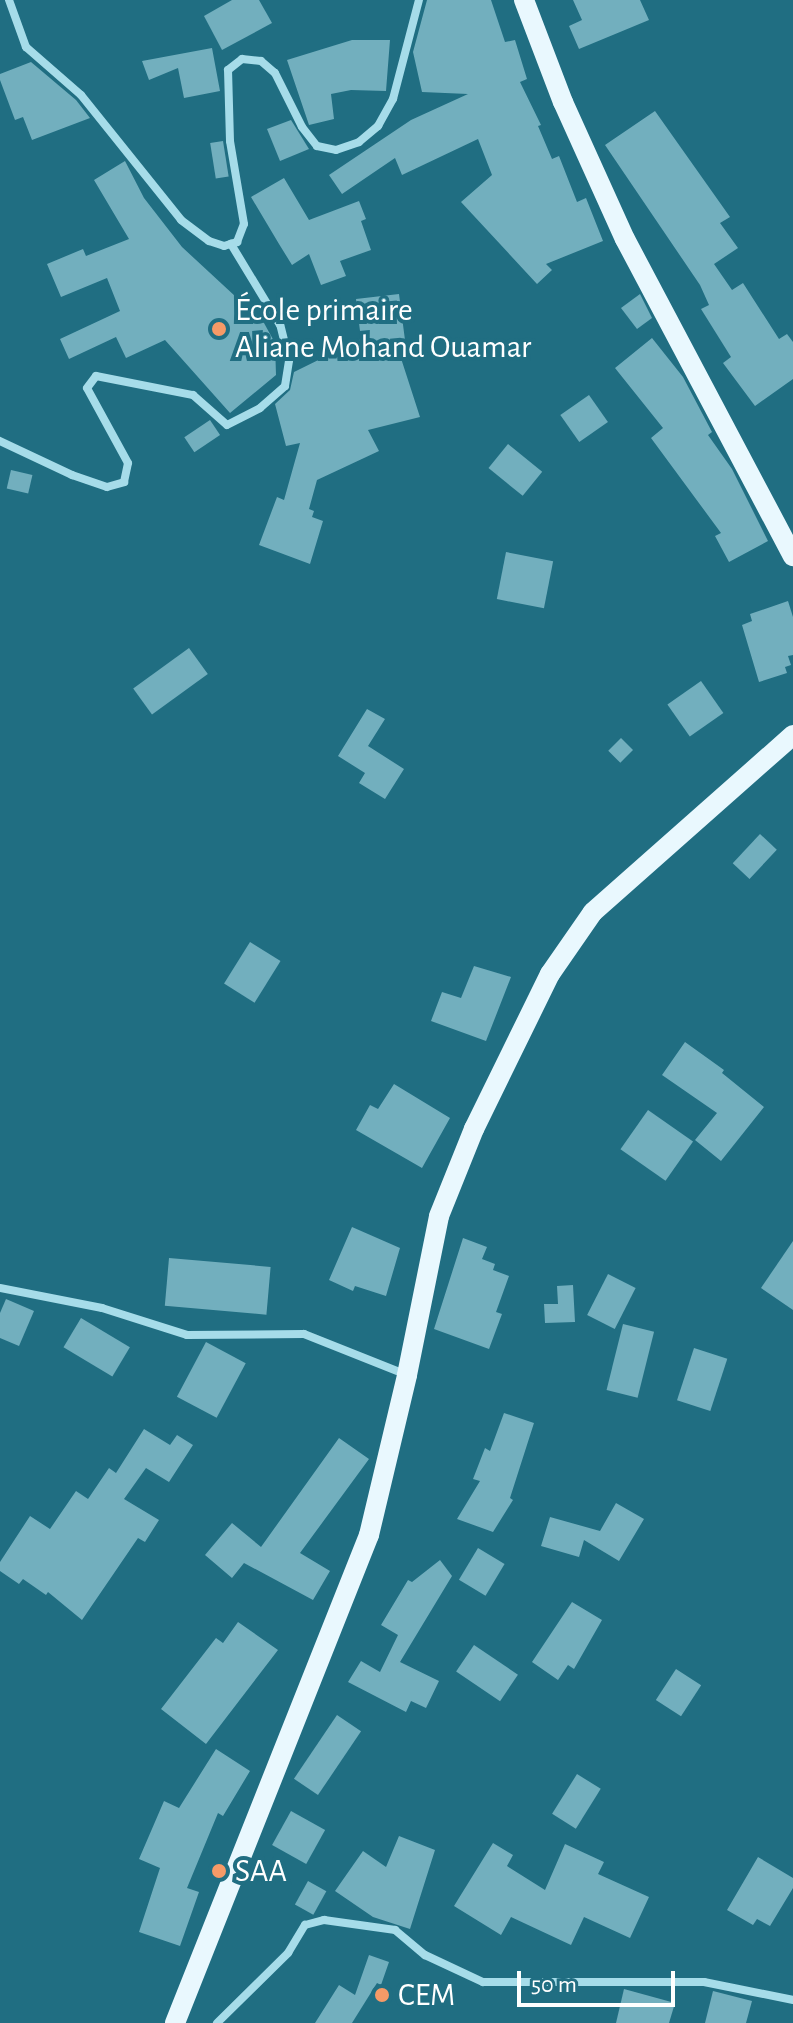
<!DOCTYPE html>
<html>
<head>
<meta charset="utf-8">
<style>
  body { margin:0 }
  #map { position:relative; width:793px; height:2023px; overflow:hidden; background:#206e82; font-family:"Alegreya Sans",sans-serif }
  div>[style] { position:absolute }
  .building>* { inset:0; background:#72afbe; transform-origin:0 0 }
  .minor>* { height:8px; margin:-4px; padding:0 4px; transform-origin:4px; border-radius:4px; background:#a6dce9 }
  .primary>* { height:20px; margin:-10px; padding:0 10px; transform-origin:10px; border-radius:10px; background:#e9f8fe }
  .dots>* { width:22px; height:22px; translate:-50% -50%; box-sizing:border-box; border:4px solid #206e82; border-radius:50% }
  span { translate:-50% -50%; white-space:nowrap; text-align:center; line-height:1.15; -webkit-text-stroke:8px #206e82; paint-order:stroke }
  .poi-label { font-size:32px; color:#fff }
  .left { translate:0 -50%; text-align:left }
  .scale { position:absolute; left:517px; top:1971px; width:158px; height:36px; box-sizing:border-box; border:4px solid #fff; border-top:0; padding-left:10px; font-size:24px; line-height:28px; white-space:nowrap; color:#fff; -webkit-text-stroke:6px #206e82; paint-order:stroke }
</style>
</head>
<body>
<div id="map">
  <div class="building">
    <div style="clip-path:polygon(232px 0,259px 0,272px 23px,222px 50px,204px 16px)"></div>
    <div style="clip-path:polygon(427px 0,491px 0,505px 42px,515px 40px,527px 79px,520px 82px,541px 125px,538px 126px,552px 159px,559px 156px,577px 202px,586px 198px,603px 241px,546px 264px,552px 270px,537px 284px,461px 202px,492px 175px,478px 139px,402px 175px,395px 158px,342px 194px,329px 175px,411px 120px,468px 94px,422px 92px,413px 52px)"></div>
    <div style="clip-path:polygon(573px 0,640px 0,649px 20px,579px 49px,569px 26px,582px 20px)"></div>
    <div style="clip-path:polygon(352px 40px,390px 40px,386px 91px,351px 90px,331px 94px,334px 119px,309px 125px,287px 60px)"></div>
    <div style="clip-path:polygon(212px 48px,220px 91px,184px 98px,178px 68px,149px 80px,142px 61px)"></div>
    <div style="clip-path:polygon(31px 62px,76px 100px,90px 118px,32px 140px,23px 117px,15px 120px,0 80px,0 74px)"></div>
    <div style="clip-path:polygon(655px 111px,730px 217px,720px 223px,738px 248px,714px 264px,732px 290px,743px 283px,779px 339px,787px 334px,793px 342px,793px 379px,755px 406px,723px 363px,731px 357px,701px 309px,709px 305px,700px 285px,605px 145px)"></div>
    <div style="clip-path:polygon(291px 120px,309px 149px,280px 161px,267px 129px)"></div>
    <div style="left:223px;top:141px;width:36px;height:13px;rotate:81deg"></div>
    <div style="clip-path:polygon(125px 161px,144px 198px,182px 247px,264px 323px,275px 343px,276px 375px,230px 413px,165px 340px,126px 358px,116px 337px,69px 359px,60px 339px,120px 311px,107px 278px,61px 297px,47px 264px,83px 249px,86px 256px,129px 239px,94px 180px)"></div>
    <div style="clip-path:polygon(284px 178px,309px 220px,359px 201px,366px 219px,361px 221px,371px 250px,340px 261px,346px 276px,321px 285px,309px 254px,292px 265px,279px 244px,251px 197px)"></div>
    <div style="clip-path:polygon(399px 294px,405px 340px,398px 341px,401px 348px,398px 349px,420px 417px,368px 430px,379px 451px,317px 480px,309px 509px,314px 511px,312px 517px,323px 521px,310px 564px,259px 545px,277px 497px,284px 500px,300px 443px,286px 446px,275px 404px,290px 390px,294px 372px,361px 339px,356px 299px)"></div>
    <div style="clip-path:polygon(640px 294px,652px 318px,637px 329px,621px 308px)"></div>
    <div style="clip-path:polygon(652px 338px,683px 377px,712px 432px,708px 435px,732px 469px,768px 541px,729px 562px,715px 536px,721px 533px,651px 438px,663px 428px,615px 368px)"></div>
    <div style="left:589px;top:395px;width:33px;height:35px;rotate:55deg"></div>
    <div style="left:210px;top:420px;width:18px;height:31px;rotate:56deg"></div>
    <div style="left:508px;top:444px;width:44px;height:31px;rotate:39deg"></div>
    <div style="left:11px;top:470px;width:22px;height:19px;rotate:13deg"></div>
    <div style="left:506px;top:552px;width:48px;height:48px;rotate:11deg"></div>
    <div style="clip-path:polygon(788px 601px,793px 617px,793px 655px,788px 656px,791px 665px,785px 667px,787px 673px,759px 682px,742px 625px,752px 621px,750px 614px)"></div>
    <div style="left:189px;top:648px;width:32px;height:69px;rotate:54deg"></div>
    <div style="left:701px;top:681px;width:39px;height:41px;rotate:55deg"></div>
    <div style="clip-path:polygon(367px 709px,385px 719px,368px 746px,404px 769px,385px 799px,359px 783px,365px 773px,338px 756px)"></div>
    <div style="left:621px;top:738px;width:17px;height:18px;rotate:45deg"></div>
    <div style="left:760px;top:834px;width:23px;height:40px;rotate:43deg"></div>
    <div style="left:250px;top:942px;width:36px;height:49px;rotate:32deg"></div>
    <div style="clip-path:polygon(474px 966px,511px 977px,486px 1041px,431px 1021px,442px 992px,461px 998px)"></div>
    <div style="clip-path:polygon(685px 1042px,724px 1070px,722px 1073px,764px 1107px,721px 1161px,695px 1140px,717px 1113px,662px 1075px)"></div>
    <div style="clip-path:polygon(394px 1084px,450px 1118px,422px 1168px,356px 1130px,370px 1105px,378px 1109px)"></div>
    <div style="left:648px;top:1110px;width:55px;height:48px;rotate:35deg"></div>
    <div style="clip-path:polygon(352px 1227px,400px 1248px,386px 1296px,355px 1286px,353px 1291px,329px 1280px)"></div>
    <div style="clip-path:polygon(463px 1238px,487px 1247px,482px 1259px,495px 1264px,493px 1270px,509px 1276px,496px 1312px,502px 1314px,489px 1349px,434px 1329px)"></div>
    <div style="clip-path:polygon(793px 1241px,793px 1310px,761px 1288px)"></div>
    <div style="left:169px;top:1258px;width:102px;height:48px;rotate:5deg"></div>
    <div style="left:608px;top:1274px;width:31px;height:46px;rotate:27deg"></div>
    <div style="clip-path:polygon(573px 1285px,575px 1322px,545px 1323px,544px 1304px,558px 1304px,557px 1286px)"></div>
    <div style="clip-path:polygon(6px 1299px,34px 1311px,19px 1346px,0 1338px,0 1313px)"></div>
    <div style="left:81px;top:1318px;width:57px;height:34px;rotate:31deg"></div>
    <div style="left:623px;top:1324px;width:32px;height:68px;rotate:14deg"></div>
    <div style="left:206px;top:1342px;width:45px;height:62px;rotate:28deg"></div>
    <div style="left:694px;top:1348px;width:35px;height:55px;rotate:18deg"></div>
    <div style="clip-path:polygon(504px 1413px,534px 1423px,510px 1498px,513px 1500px,493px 1532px,457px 1519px,480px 1481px,473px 1479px,485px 1448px,490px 1451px)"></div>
    <div style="clip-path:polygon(144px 1429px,170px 1445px,177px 1435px,193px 1445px,169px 1482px,146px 1468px,124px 1499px,159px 1520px,145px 1542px,138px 1538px,82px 1620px,48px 1592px,46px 1595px,23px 1579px,19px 1584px,0 1571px,0 1562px,30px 1516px,50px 1529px,76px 1491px,88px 1499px,109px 1468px,116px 1473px)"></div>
    <div style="clip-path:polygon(339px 1438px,369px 1459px,300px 1553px,330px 1571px,313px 1600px,244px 1563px,232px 1578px,205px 1555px,232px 1523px,261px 1547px)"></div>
    <div style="clip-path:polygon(616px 1503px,644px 1519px,619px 1561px,584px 1540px,579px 1557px,541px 1546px,550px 1517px,600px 1531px)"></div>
    <div style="left:478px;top:1548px;width:31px;height:37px;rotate:31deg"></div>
    <div style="clip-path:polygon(440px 1560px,452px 1576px,400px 1662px,439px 1681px,426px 1708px,411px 1701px,406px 1712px,348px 1682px,361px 1661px,380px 1672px,398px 1635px,381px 1625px,408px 1580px,412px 1582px)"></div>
    <div style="clip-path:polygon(572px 1602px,602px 1620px,574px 1669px,568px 1665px,558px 1680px,532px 1662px)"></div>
    <div style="clip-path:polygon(238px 1622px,278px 1650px,206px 1744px,161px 1709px,216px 1638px,223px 1643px)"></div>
    <div style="left:474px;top:1645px;width:53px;height:32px;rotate:34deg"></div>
    <div style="left:676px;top:1669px;width:30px;height:37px;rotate:33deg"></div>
    <div style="left:337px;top:1715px;width:29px;height:77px;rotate:34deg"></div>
    <div style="clip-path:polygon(216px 1749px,250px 1771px,223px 1816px,218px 1813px,187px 1888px,199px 1892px,180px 1946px,139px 1932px,160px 1868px,139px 1859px,164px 1801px,179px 1808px)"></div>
    <div style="left:577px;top:1774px;width:28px;height:47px;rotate:32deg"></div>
    <div style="left:291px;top:1811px;width:39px;height:39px;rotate:29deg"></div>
    <div style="clip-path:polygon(399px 1836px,435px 1850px,410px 1929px,373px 1917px,335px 1891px,363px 1851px,386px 1867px)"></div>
    <div style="clip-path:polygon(493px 1843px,513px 1855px,507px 1866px,545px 1890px,565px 1844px,604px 1862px,598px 1874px,649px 1897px,630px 1938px,584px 1917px,571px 1945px,511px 1917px,501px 1935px,454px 1906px)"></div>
    <div style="clip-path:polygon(758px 1857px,793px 1878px,793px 1888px,770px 1926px,757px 1919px,753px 1925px,727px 1910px)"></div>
    <div style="left:308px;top:1881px;width:21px;height:27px;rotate:29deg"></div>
    <div style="clip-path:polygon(369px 1955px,389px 1962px,381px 1985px,377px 1983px,352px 2023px,315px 2023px,339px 1985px,355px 1995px)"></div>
    <div style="clip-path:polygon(624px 1989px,675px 2003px,669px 2023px,616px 2023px)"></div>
    <div style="clip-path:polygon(713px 1991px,752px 2001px,746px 2023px,705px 2023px)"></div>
  </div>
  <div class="minor">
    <div style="left:9px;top:0;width:50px;rotate:70.1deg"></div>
    <div style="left:26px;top:47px;width:73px;rotate:41.1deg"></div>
    <div style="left:81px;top:95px;width:160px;rotate:51.3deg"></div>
    <div style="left:181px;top:220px;width:35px;rotate:37deg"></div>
    <div style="left:209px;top:241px;width:16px;rotate:18deg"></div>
    <div style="left:224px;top:246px;width:14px;rotate:-17deg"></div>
    <div style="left:237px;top:242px;width:19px;rotate:-69deg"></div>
    <div style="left:244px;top:224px;width:84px;rotate:-99.6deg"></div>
    <div style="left:230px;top:141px;width:71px;rotate:-91.6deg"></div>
    <div style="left:228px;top:70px;width:18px;rotate:-38deg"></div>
    <div style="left:242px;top:59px;width:19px;rotate:6deg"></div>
    <div style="left:261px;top:61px;width:18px;rotate:41deg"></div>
    <div style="left:275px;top:73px;width:60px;rotate:63.4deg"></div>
    <div style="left:302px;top:127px;width:24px;rotate:52deg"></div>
    <div style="left:317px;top:146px;width:19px;rotate:12deg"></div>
    <div style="left:336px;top:150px;width:24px;rotate:-19deg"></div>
    <div style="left:359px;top:142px;width:25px;rotate:-40deg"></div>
    <div style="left:378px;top:126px;width:31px;rotate:-61deg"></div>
    <div style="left:393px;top:99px;width:102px;rotate:-75.3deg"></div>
    <div style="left:0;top:441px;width:80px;rotate:25.3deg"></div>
    <div style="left:72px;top:475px;width:37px;rotate:19deg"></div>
    <div style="left:107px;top:487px;width:18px;rotate:-16deg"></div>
    <div style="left:124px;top:482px;width:19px;rotate:-78deg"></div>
    <div style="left:128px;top:463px;width:85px;rotate:-118.7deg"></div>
    <div style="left:87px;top:388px;width:15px;rotate:-53deg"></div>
    <div style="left:96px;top:376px;width:99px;rotate:11.1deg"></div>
    <div style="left:193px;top:395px;width:45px;rotate:41.4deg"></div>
    <div style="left:227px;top:425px;width:37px;rotate:-27deg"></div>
    <div style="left:260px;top:408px;width:33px;rotate:-41deg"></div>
    <div style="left:285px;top:386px;width:26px;rotate:-81deg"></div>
    <div style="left:289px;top:360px;width:36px;rotate:-104deg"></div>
    <div style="left:280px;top:325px;width:95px;rotate:-121.2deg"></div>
    <div style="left:0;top:1288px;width:104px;rotate:11.1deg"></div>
    <div style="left:102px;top:1308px;width:89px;rotate:17.6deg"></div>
    <div style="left:187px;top:1335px;width:117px;rotate:-0.5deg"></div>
    <div style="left:304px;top:1334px;width:111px;rotate:21.7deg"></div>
    <div style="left:217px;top:2023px;width:100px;rotate:-44.6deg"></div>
    <div style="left:288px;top:1953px;width:33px;rotate:-59deg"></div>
    <div style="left:305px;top:1925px;width:20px;rotate:-15deg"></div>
    <div style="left:324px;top:1920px;width:72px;rotate:8deg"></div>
    <div style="left:395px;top:1930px;width:39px;rotate:40deg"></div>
    <div style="left:425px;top:1955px;width:64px;rotate:25deg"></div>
    <div style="left:483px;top:1982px;width:221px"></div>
    <div style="left:704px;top:1982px;width:91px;rotate:11.4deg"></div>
  </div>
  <div class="primary">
    <div style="left:524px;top:0;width:109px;rotate:69.1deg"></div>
    <div style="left:563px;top:102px;width:150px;rotate:65.7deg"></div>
    <div style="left:625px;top:239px;width:359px;rotate:62.1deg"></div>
    <div style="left:175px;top:2023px;width:525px;rotate:-68.32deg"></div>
    <div style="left:369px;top:1535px;width:164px;rotate:-76.6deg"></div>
    <div style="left:407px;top:1375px;width:162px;rotate:-78.6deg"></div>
    <div style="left:439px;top:1216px;width:94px;rotate:-68.1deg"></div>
    <div style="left:474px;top:1129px;width:173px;rotate:-63.9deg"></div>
    <div style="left:550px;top:974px;width:75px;rotate:-55.3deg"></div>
    <div style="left:593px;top:912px;width:267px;rotate:-41.5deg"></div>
  </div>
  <div class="dots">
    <div style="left:219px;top:329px;background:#f69a67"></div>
    <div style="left:219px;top:1871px;background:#f69a67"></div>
    <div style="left:382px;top:1995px;background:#f69a67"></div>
  </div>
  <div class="poi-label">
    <span class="left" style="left:235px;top:329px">École primaire<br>Aliane Mohand Ouamar</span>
    <span class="left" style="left:235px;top:1871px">SAA</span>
    <span class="left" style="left:398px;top:1995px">CEM</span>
  </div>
  <div class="scale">50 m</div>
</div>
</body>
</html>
